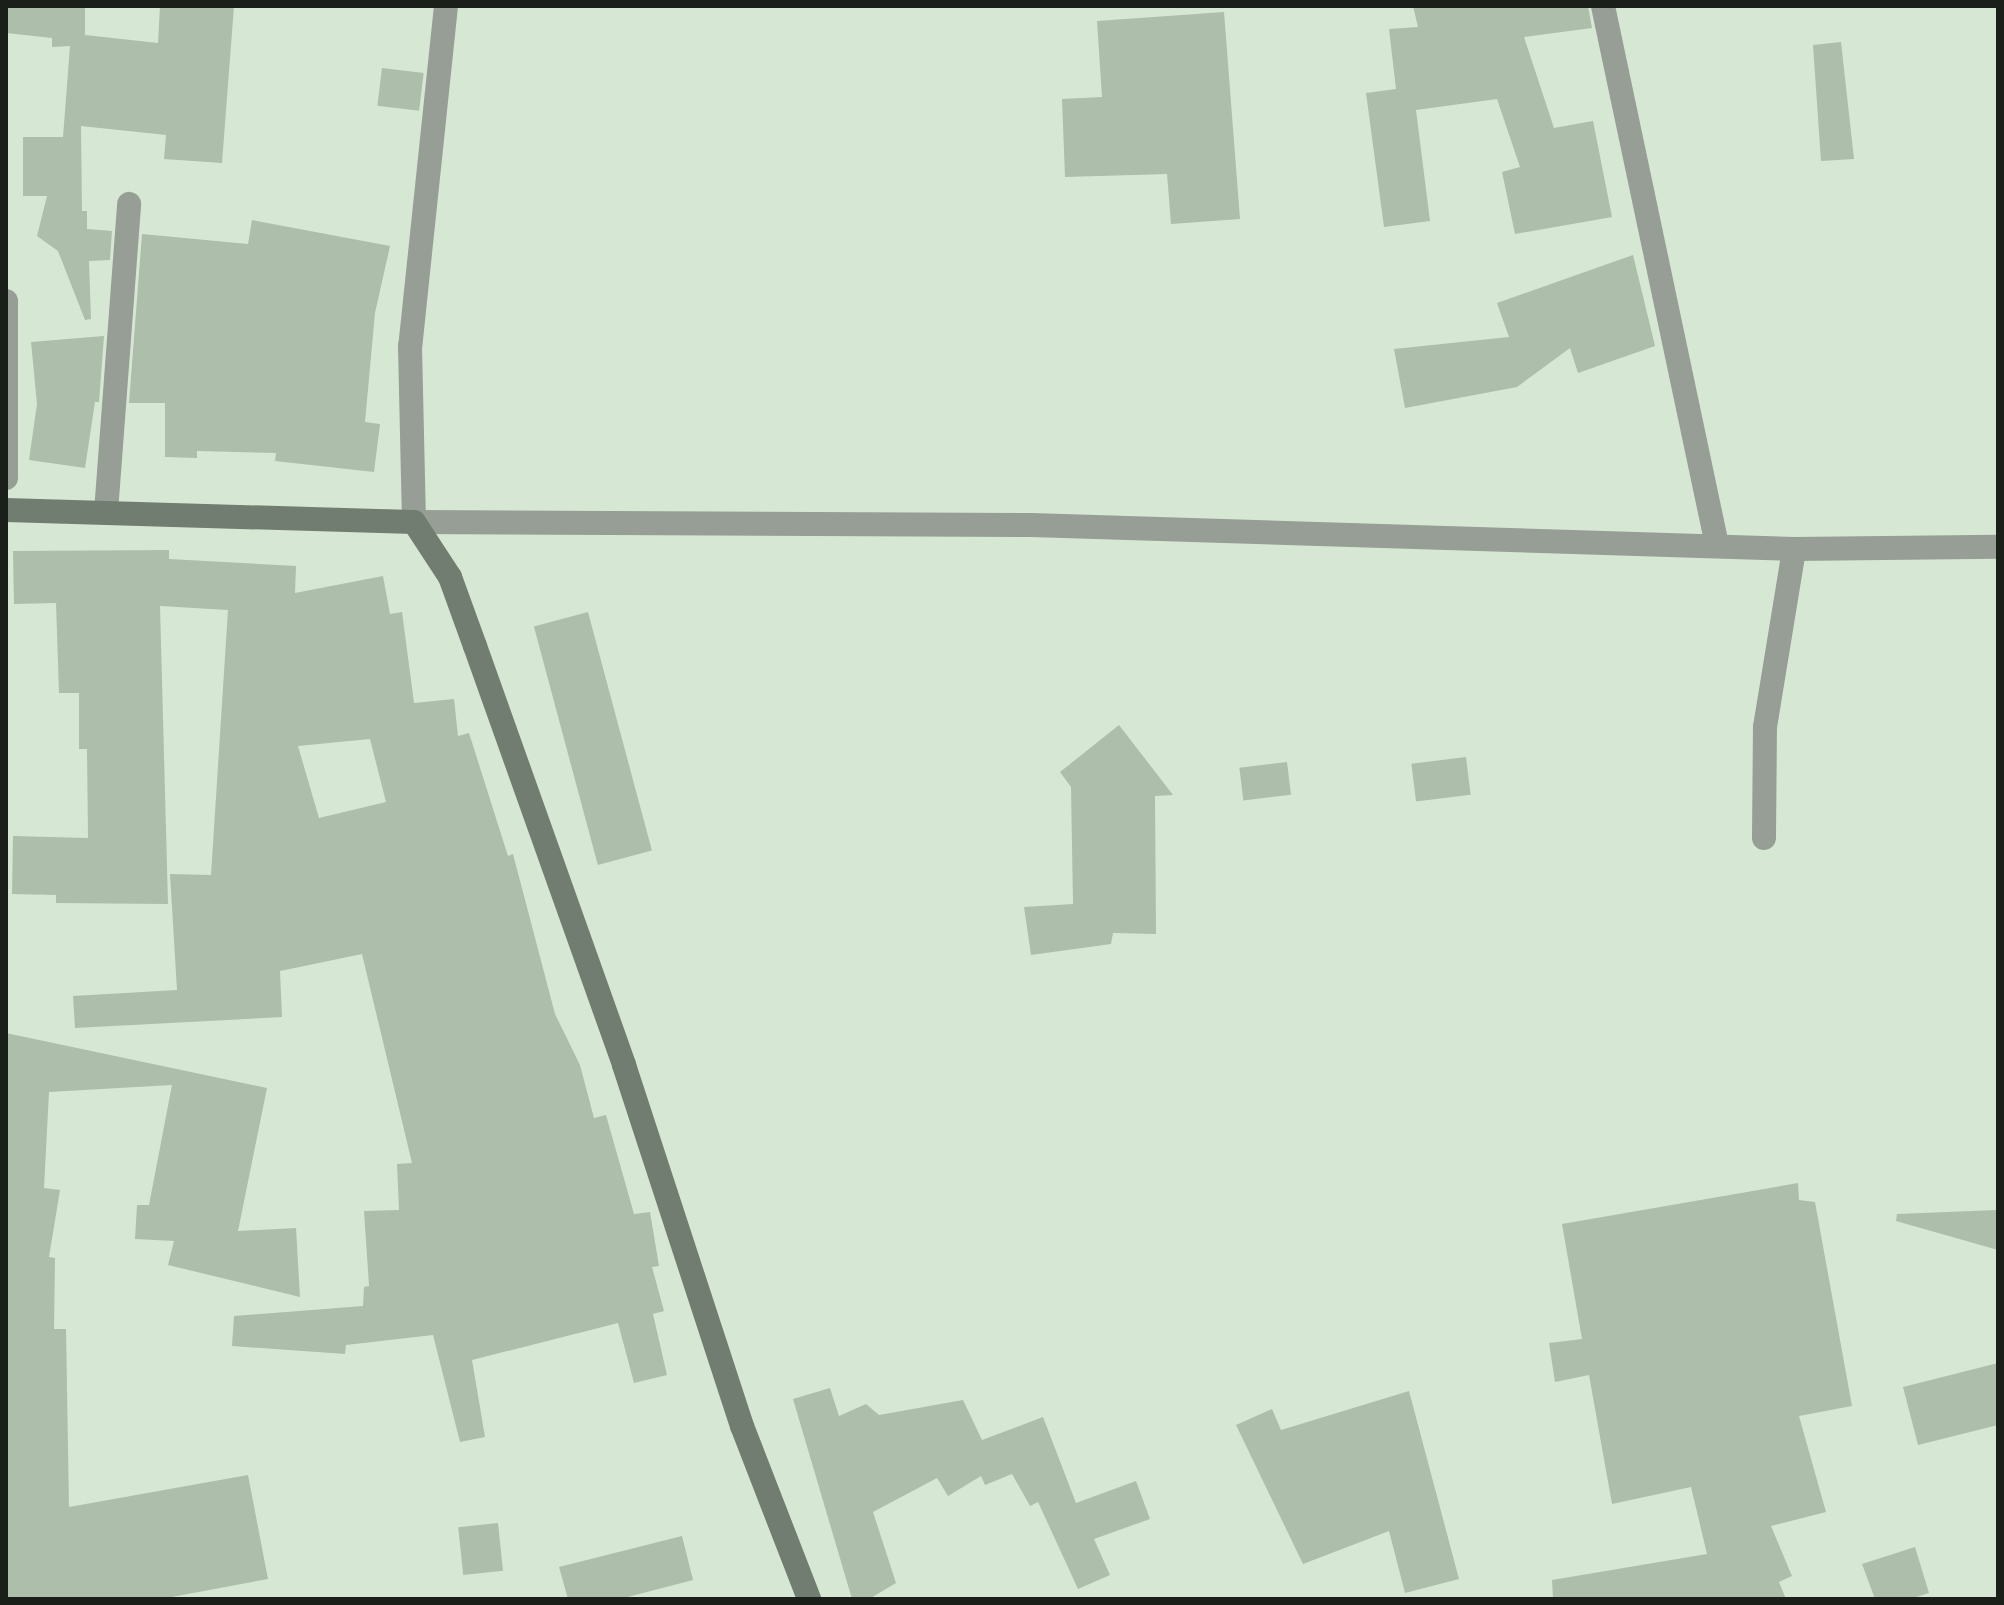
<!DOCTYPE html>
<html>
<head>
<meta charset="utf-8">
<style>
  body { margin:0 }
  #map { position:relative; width:2004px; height:1605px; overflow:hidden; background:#d6e8d3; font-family:Quicksand,sans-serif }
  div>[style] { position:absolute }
  .building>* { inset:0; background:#adbeaa; transform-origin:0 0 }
  .lane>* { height:24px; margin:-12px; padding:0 12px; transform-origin:12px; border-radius:12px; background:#969e95 }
  .street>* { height:24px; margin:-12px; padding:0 12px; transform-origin:12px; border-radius:12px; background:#969e95 }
  .secondary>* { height:24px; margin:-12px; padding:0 12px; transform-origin:12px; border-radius:12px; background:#727d71 }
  span { translate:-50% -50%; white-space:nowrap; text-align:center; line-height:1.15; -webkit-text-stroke:7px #fff; paint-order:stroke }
  .frame { position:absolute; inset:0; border:8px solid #1a2019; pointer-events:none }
</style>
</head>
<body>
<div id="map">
  <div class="building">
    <div style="clip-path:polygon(6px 6px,85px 6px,85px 35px,158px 43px,160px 6px,234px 6px,222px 163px,164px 159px,166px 135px,81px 126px,82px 211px,87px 211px,87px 229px,112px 231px,110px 260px,89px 261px,91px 319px,85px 320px,58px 251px,37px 236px,47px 196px,23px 196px,23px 137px,63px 137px,70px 46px,52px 47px,52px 38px,6px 33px)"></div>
    <div style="clip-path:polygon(1413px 6px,1588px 6px,1592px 28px,1524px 37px,1554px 128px,1593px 121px,1612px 217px,1515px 234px,1502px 172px,1520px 167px,1497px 99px,1416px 110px,1430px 221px,1384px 227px,1366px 93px,1396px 89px,1389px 29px,1418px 27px)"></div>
    <div style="clip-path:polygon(1224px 12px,1240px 219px,1171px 224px,1167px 174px,1065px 177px,1062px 99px,1102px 97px,1097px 21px)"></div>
    <div style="clip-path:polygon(1841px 42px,1854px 159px,1821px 161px,1813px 45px)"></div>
    <div style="left:382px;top:68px;width:42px;height:38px;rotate:7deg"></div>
    <div style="clip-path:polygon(252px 220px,390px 246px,375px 313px,365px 422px,380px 424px,374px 472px,275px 461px,276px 453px,197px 451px,197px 458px,165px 457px,165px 403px,129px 403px,142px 234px,248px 244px)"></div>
    <div style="clip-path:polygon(1633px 255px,1655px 346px,1578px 373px,1570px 348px,1517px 387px,1405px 408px,1394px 349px,1509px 337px,1497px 303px)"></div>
    <div style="clip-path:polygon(104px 336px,99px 402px,95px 402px,85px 468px,29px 460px,37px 404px,31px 342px)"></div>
    <div style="clip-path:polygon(evenodd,169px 550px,169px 559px,296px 566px,295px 593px,383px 576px,390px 614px,402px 612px,414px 703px,454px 699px,458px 736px,469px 733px,508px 856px,513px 854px,555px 1014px,580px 1065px,594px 1118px,606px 1115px,634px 1214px,650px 1212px,659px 1266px,652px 1267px,664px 1311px,653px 1314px,667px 1375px,634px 1383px,618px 1323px,472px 1360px,485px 1437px,460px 1442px,433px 1335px,346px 1345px,345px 1354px,232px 1346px,234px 1316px,363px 1306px,364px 1287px,369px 1286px,364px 1211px,399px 1210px,397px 1164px,412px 1163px,362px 954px,280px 971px,282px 1017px,75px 1028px,73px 996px,177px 990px,170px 874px,211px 875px,228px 610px,160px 606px,168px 904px,56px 903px,56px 895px,12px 894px,13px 836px,88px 838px,87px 749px,79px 749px,79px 693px,59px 693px,56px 603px,14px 604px,13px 551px,169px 550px,370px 739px,386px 802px,319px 818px,298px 746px,370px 739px)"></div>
    <div style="left:588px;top:612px;width:247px;height:56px;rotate:75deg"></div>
    <div style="clip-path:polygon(1119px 725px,1173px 795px,1155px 796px,1156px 934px,1113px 933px,1111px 944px,1031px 955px,1024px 907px,1073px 904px,1071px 787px,1060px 772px)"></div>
    <div style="left:1466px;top:757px;width:38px;height:55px;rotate:83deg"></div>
    <div style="left:1287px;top:762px;width:33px;height:48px;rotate:83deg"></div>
    <div style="clip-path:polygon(6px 1033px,267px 1088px,238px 1231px,296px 1228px,300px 1297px,168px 1265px,174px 1241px,135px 1239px,137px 1205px,149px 1205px,172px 1085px,49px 1092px,44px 1188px,60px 1190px,49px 1257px,55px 1258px,54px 1329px,66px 1329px,69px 1507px,248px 1475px,268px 1579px,161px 1599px,6px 1599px)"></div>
    <div style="clip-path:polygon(1798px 1183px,1799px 1200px,1815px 1202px,1852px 1406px,1799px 1416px,1826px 1512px,1771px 1526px,1792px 1576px,1779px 1582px,1786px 1599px,1553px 1599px,1552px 1580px,1707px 1554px,1691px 1487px,1612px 1504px,1589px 1375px,1555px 1382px,1549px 1343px,1582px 1339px,1562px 1224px)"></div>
    <div style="clip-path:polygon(1997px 1210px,1998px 1250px,1896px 1221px,1897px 1214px)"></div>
    <div style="clip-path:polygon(1998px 1363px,1998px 1425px,1918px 1445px,1903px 1387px)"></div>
    <div style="clip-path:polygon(830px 1388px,839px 1416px,866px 1404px,879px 1415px,963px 1400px,982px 1440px,1043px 1417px,1076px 1503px,1136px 1481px,1150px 1519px,1094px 1539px,1110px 1575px,1078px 1589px,1038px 1502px,1030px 1506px,1012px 1474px,985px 1485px,981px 1476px,948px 1496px,937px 1478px,873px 1512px,896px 1583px,869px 1599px,852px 1599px,793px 1399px)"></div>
    <div style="clip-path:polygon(1409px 1391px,1459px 1579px,1405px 1593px,1389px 1531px,1303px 1564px,1236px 1425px,1272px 1409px,1281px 1430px)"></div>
    <div style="left:498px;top:1523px;width:48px;height:40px;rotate:84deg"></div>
    <div style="clip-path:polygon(682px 1536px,693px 1580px,620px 1599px,568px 1599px,559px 1567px)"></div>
    <div style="clip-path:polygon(1915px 1547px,1929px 1593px,1910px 1599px,1875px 1599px,1862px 1564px)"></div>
  </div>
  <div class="lane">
    <div style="left:1603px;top:6px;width:551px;rotate:78.06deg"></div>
    <div style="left:106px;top:512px;width:309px;rotate:-85.7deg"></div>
  </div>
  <div class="street">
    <div style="left:446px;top:6px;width:342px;rotate:96deg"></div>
    <div style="left:410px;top:346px;width:176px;rotate:88.7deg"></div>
    <div style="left:414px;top:522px;width:617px;rotate:0.28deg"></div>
    <div style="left:1031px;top:525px;width:763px;rotate:1.8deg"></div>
    <div style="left:1794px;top:549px;width:204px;rotate:-0.6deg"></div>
    <div style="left:6px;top:301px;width:177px;rotate:90deg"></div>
    <div style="left:1764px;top:838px;width:111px;rotate:-89.5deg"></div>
    <div style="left:1765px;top:727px;width:180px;rotate:-80.7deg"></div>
  </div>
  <div class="secondary">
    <div style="left:6px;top:510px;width:408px;rotate:1.7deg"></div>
    <div style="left:414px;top:522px;width:66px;rotate:56.8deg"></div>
    <div style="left:450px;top:577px;width:73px;rotate:70.1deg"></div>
    <div style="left:475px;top:646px;width:445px;rotate:70.4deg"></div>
    <div style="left:624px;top:1065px;width:380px;rotate:71.9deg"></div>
    <div style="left:742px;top:1426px;width:186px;rotate:68.8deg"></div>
  </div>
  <div class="frame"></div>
</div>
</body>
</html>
